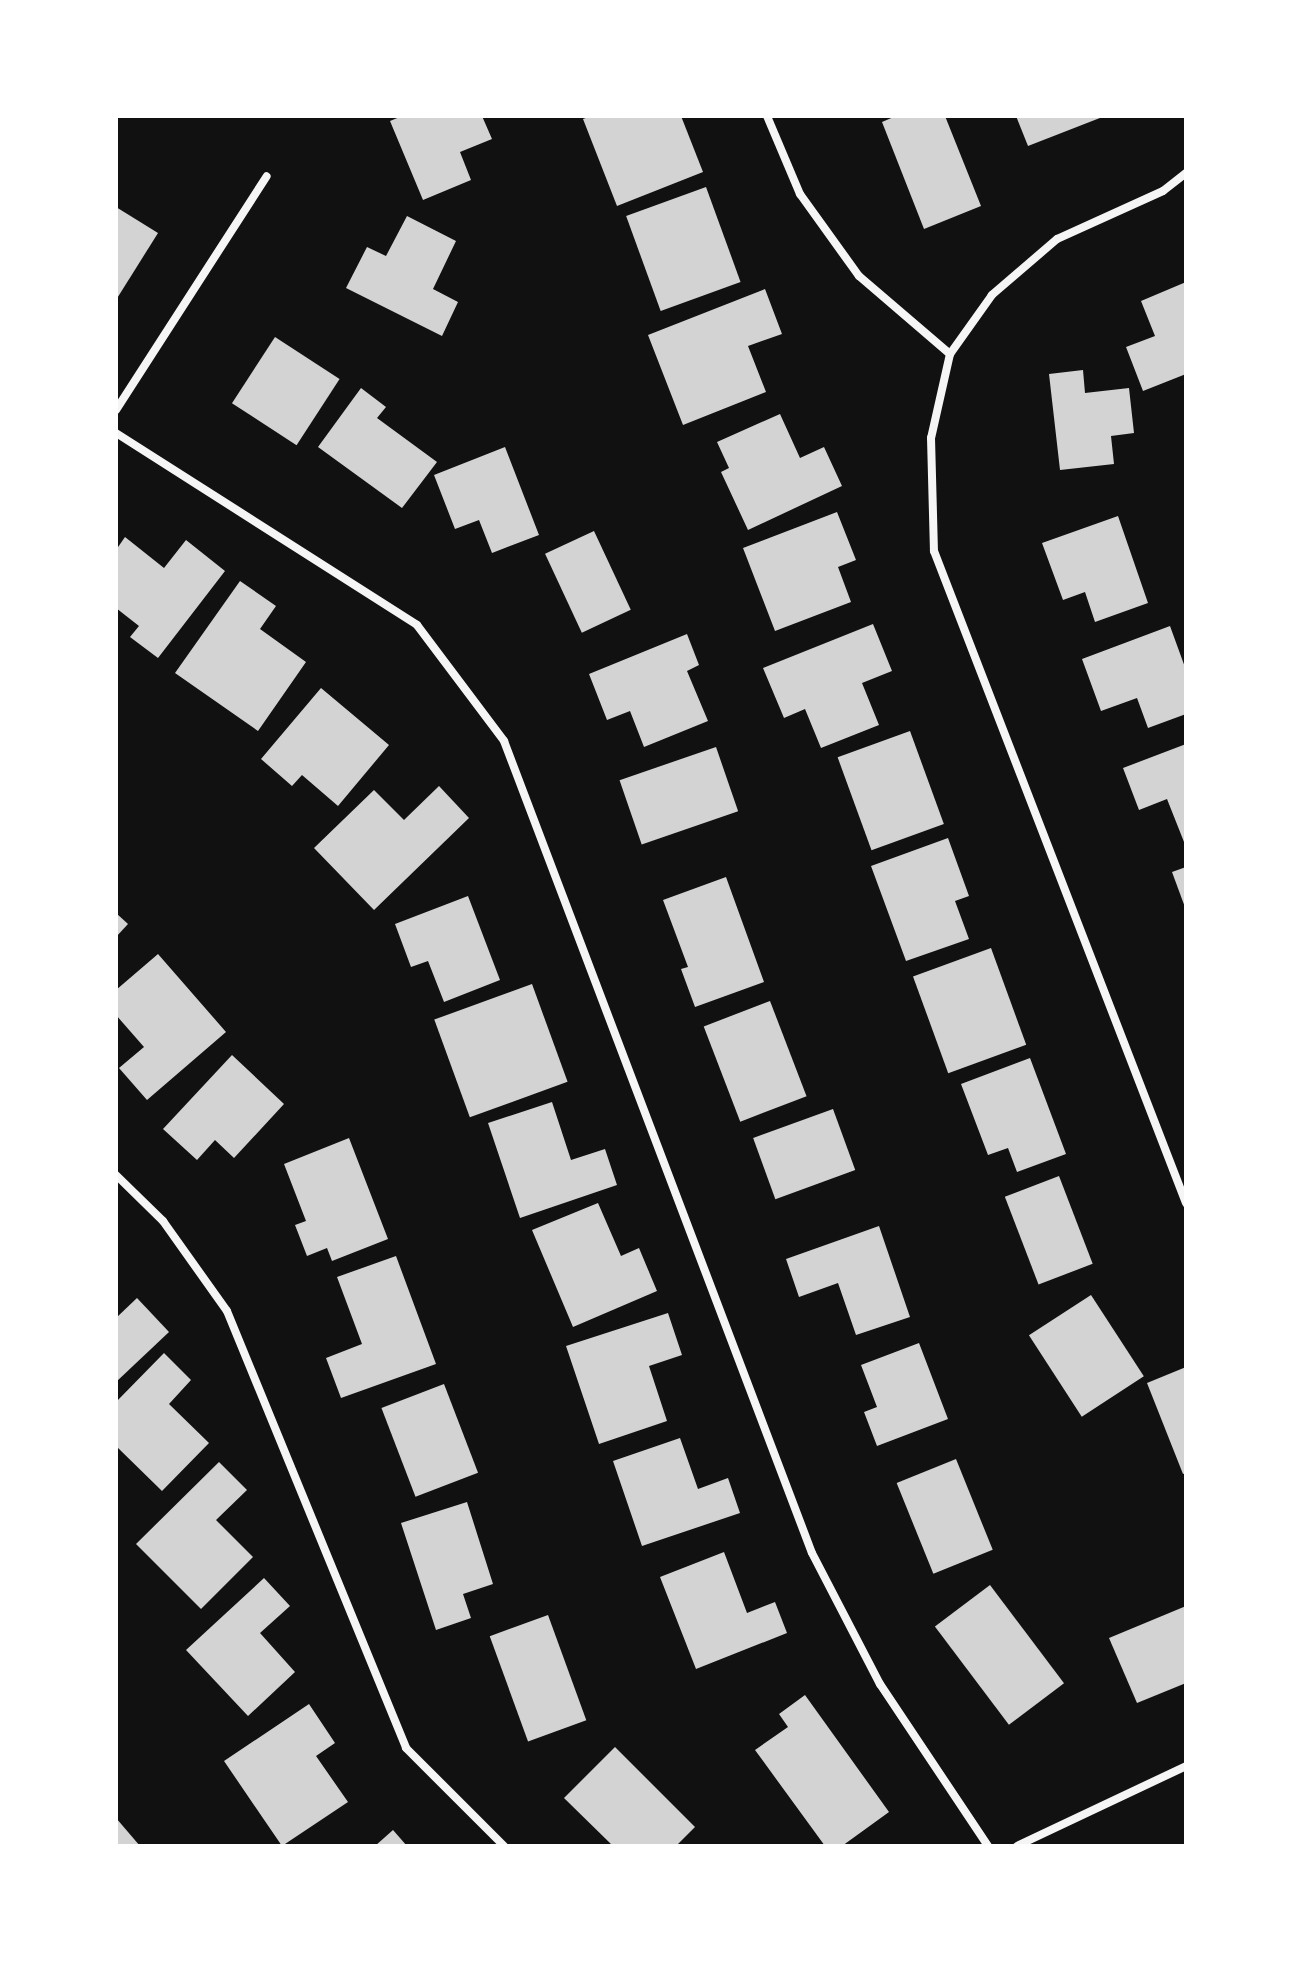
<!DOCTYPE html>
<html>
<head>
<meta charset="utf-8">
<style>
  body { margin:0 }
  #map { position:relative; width:1302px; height:1962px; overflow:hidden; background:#111; font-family:"Asap Condensed",sans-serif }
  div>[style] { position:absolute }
  .building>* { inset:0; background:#d3d3d3; transform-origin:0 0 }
  .minor>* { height:8px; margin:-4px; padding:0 4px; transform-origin:4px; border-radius:4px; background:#f5f5f5 }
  span { translate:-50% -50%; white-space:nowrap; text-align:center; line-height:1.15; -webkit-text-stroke:8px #fff; paint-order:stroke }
  .frame { position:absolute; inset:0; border:118px solid #fff; pointer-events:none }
</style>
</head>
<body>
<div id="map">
  <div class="building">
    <div style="clip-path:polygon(402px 116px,482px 116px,492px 139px,460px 152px,471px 180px,423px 200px,390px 121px)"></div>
    <div style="clip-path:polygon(591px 116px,681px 116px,703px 172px,617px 206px,583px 119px)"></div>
    <div style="clip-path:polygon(896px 116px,945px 116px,981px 206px,924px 229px,882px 122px)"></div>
    <div style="clip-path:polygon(1016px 116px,1105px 116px,1028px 146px)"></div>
    <div style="left:706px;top:187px;width:101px;height:85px;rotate:70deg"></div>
    <div style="clip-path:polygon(116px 207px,158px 233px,116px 300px)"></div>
    <div style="clip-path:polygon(407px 216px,456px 241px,433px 289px,458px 302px,442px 336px,346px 288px,367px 247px,386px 256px)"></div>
    <div style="clip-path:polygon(1186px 282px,1186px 374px,1143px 391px,1126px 347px,1155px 336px,1141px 301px)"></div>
    <div style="clip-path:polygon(765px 289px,782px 334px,748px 346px,766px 392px,683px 425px,648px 335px)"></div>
    <div style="left:275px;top:337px;width:77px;height:79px;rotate:33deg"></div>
    <div style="clip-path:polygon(1083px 370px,1085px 393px,1129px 388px,1134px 433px,1111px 436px,1114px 464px,1060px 470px,1049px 374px)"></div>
    <div style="clip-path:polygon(361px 388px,386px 407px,377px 418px,437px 462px,402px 508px,318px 447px)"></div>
    <div style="clip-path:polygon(780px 414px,800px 458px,824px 447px,842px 486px,748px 530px,721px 472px,729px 468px,717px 442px)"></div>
    <div style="clip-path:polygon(505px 447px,539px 535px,492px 553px,479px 520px,455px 529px,434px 475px)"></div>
    <div style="clip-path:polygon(837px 512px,856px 560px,838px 567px,851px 602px,775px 631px,743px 548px)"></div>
    <div style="clip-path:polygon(1118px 516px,1148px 603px,1095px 622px,1085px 592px,1063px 600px,1042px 543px)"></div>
    <div style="left:594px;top:531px;width:87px;height:54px;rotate:65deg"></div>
    <div style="clip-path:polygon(125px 537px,164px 568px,186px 540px,225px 571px,158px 658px,130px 637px,139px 626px,116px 608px,116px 550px)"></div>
    <div style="clip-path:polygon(240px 581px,276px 606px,260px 629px,306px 662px,258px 731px,175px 673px)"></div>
    <div style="clip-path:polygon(873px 624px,892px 671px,862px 683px,879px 725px,821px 748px,805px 709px,784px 718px,763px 668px)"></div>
    <div style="clip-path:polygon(1170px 626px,1186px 670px,1186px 714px,1148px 728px,1137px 698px,1101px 711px,1082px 659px)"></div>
    <div style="clip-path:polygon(687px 634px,699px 665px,687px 671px,708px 721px,644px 747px,630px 711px,607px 720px,589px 674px)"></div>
    <div style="clip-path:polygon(321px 688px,389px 745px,338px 806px,302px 775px,292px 786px,261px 759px)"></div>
    <div style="left:910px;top:731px;width:99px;height:77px;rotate:70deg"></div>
    <div style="clip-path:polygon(1186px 744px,1186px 847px,1167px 799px,1139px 810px,1123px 768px)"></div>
    <div style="left:716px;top:747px;width:68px;height:102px;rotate:71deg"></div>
    <div style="clip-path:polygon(439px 786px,469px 818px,374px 910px,314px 848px,374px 790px,404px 820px)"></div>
    <div style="clip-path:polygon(948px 838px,969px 896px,955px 901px,969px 939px,906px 961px,871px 866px)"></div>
    <div style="clip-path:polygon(1186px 867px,1186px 910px,1172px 872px)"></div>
    <div style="clip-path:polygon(726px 877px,764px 982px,695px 1007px,681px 969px,688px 967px,663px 900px)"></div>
    <div style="clip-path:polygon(468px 896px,500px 980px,444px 1002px,428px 961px,411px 967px,395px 924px)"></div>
    <div style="clip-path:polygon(116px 913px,128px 924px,116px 937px)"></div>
    <div style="left:991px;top:948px;width:103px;height:83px;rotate:70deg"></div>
    <div style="clip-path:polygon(158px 954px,226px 1032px,147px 1100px,119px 1068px,144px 1047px,116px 1015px,116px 990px)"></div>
    <div style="left:532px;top:984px;width:104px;height:104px;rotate:70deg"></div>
    <div style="left:770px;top:1001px;width:102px;height:71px;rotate:69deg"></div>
    <div style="clip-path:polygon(232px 1055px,284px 1104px,234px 1158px,215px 1140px,197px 1160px,163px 1129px)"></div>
    <div style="clip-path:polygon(1030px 1058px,1066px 1154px,1017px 1172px,1008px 1148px,988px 1155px,961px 1084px)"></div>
    <div style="clip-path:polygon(552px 1102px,571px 1160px,605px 1149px,617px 1185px,520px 1218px,488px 1123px)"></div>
    <div style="left:833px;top:1109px;width:65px;height:85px;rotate:70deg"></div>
    <div style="clip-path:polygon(349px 1138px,388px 1239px,332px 1261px,327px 1248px,307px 1256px,295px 1225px,306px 1221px,284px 1164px)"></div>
    <div style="left:1059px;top:1176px;width:94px;height:58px;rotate:69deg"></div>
    <div style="clip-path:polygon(598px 1203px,621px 1256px,639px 1248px,657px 1291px,573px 1327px,532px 1230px)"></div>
    <div style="clip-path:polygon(879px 1226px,910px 1317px,856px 1335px,838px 1283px,799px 1297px,786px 1259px)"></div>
    <div style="clip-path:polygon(396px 1256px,436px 1364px,341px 1398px,326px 1358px,362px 1344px,337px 1277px)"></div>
    <div style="left:1091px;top:1295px;width:97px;height:74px;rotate:57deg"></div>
    <div style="clip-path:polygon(137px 1298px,169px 1332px,116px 1382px,116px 1318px)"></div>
    <div style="clip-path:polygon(668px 1313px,682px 1355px,649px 1366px,667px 1421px,599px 1444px,566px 1346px)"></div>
    <div style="clip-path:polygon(919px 1343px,948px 1419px,877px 1446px,864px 1412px,877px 1407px,861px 1365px)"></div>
    <div style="clip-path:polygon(164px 1353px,191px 1380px,169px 1404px,209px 1443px,162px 1491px,116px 1446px,116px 1402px)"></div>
    <div style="clip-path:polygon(1186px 1367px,1186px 1473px,1183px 1474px,1147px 1383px)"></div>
    <div style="left:444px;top:1384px;width:95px;height:67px;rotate:69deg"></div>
    <div style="clip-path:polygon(680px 1438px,698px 1489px,728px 1478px,740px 1513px,642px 1546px,613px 1461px)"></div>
    <div style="left:956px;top:1459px;width:98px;height:64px;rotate:68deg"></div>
    <div style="clip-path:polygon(219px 1462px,247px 1490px,216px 1520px,253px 1557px,201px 1609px,136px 1544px)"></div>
    <div style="clip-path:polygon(467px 1502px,493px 1584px,463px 1594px,471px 1618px,436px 1630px,401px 1523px)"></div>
    <div style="clip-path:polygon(724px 1552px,747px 1613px,775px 1602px,787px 1633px,696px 1669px,660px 1577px)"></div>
    <div style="clip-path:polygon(264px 1578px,290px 1606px,260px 1633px,295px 1672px,248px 1716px,186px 1650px)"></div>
    <div style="left:990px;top:1585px;width:123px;height:69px;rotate:53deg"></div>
    <div style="clip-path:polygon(1186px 1606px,1186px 1683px,1137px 1703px,1109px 1638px)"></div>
    <div style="left:548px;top:1615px;width:112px;height:62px;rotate:70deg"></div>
    <div style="clip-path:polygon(805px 1695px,889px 1812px,842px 1846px,825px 1846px,755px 1750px,788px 1727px,779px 1714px)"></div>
    <div style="clip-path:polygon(309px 1704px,335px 1743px,316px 1756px,348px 1802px,282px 1846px,224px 1761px)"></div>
    <div style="clip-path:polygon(615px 1747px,695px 1827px,676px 1846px,613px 1846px,564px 1798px)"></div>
    <div style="clip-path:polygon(116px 1818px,140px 1846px,116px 1846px)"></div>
    <div style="clip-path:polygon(393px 1830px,407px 1846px,375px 1846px)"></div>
  </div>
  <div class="minor">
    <div style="left:767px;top:116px;width:85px;rotate:67.1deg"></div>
    <div style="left:800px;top:194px;width:101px;rotate:54.3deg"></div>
    <div style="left:859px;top:276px;width:120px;rotate:40.6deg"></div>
    <div style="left:1186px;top:173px;width:29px;rotate:142deg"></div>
    <div style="left:1163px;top:191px;width:116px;rotate:155.6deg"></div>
    <div style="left:1057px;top:239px;width:86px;rotate:139.3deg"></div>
    <div style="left:992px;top:295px;width:72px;rotate:125.4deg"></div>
    <div style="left:950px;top:354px;width:86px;rotate:102.7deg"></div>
    <div style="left:931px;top:438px;width:113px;rotate:88.5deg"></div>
    <div style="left:934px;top:551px;width:699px;rotate:68.87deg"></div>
    <div style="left:116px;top:410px;width:278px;rotate:-57.2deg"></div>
    <div style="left:116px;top:433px;width:357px;rotate:32.5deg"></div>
    <div style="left:417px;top:625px;width:145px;rotate:53.1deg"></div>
    <div style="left:504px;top:741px;width:868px;rotate:69.23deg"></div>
    <div style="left:812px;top:1553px;width:148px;rotate:62.6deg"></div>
    <div style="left:880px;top:1684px;width:195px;rotate:56.3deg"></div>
    <div style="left:116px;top:1175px;width:66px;rotate:44.4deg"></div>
    <div style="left:163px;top:1221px;width:110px;rotate:54.6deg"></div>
    <div style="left:227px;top:1311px;width:472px;rotate:67.7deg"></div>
    <div style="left:406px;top:1748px;width:139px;rotate:45deg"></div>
    <div style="left:1017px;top:1846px;width:187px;rotate:-25.3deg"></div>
  </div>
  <div class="frame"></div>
</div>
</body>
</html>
